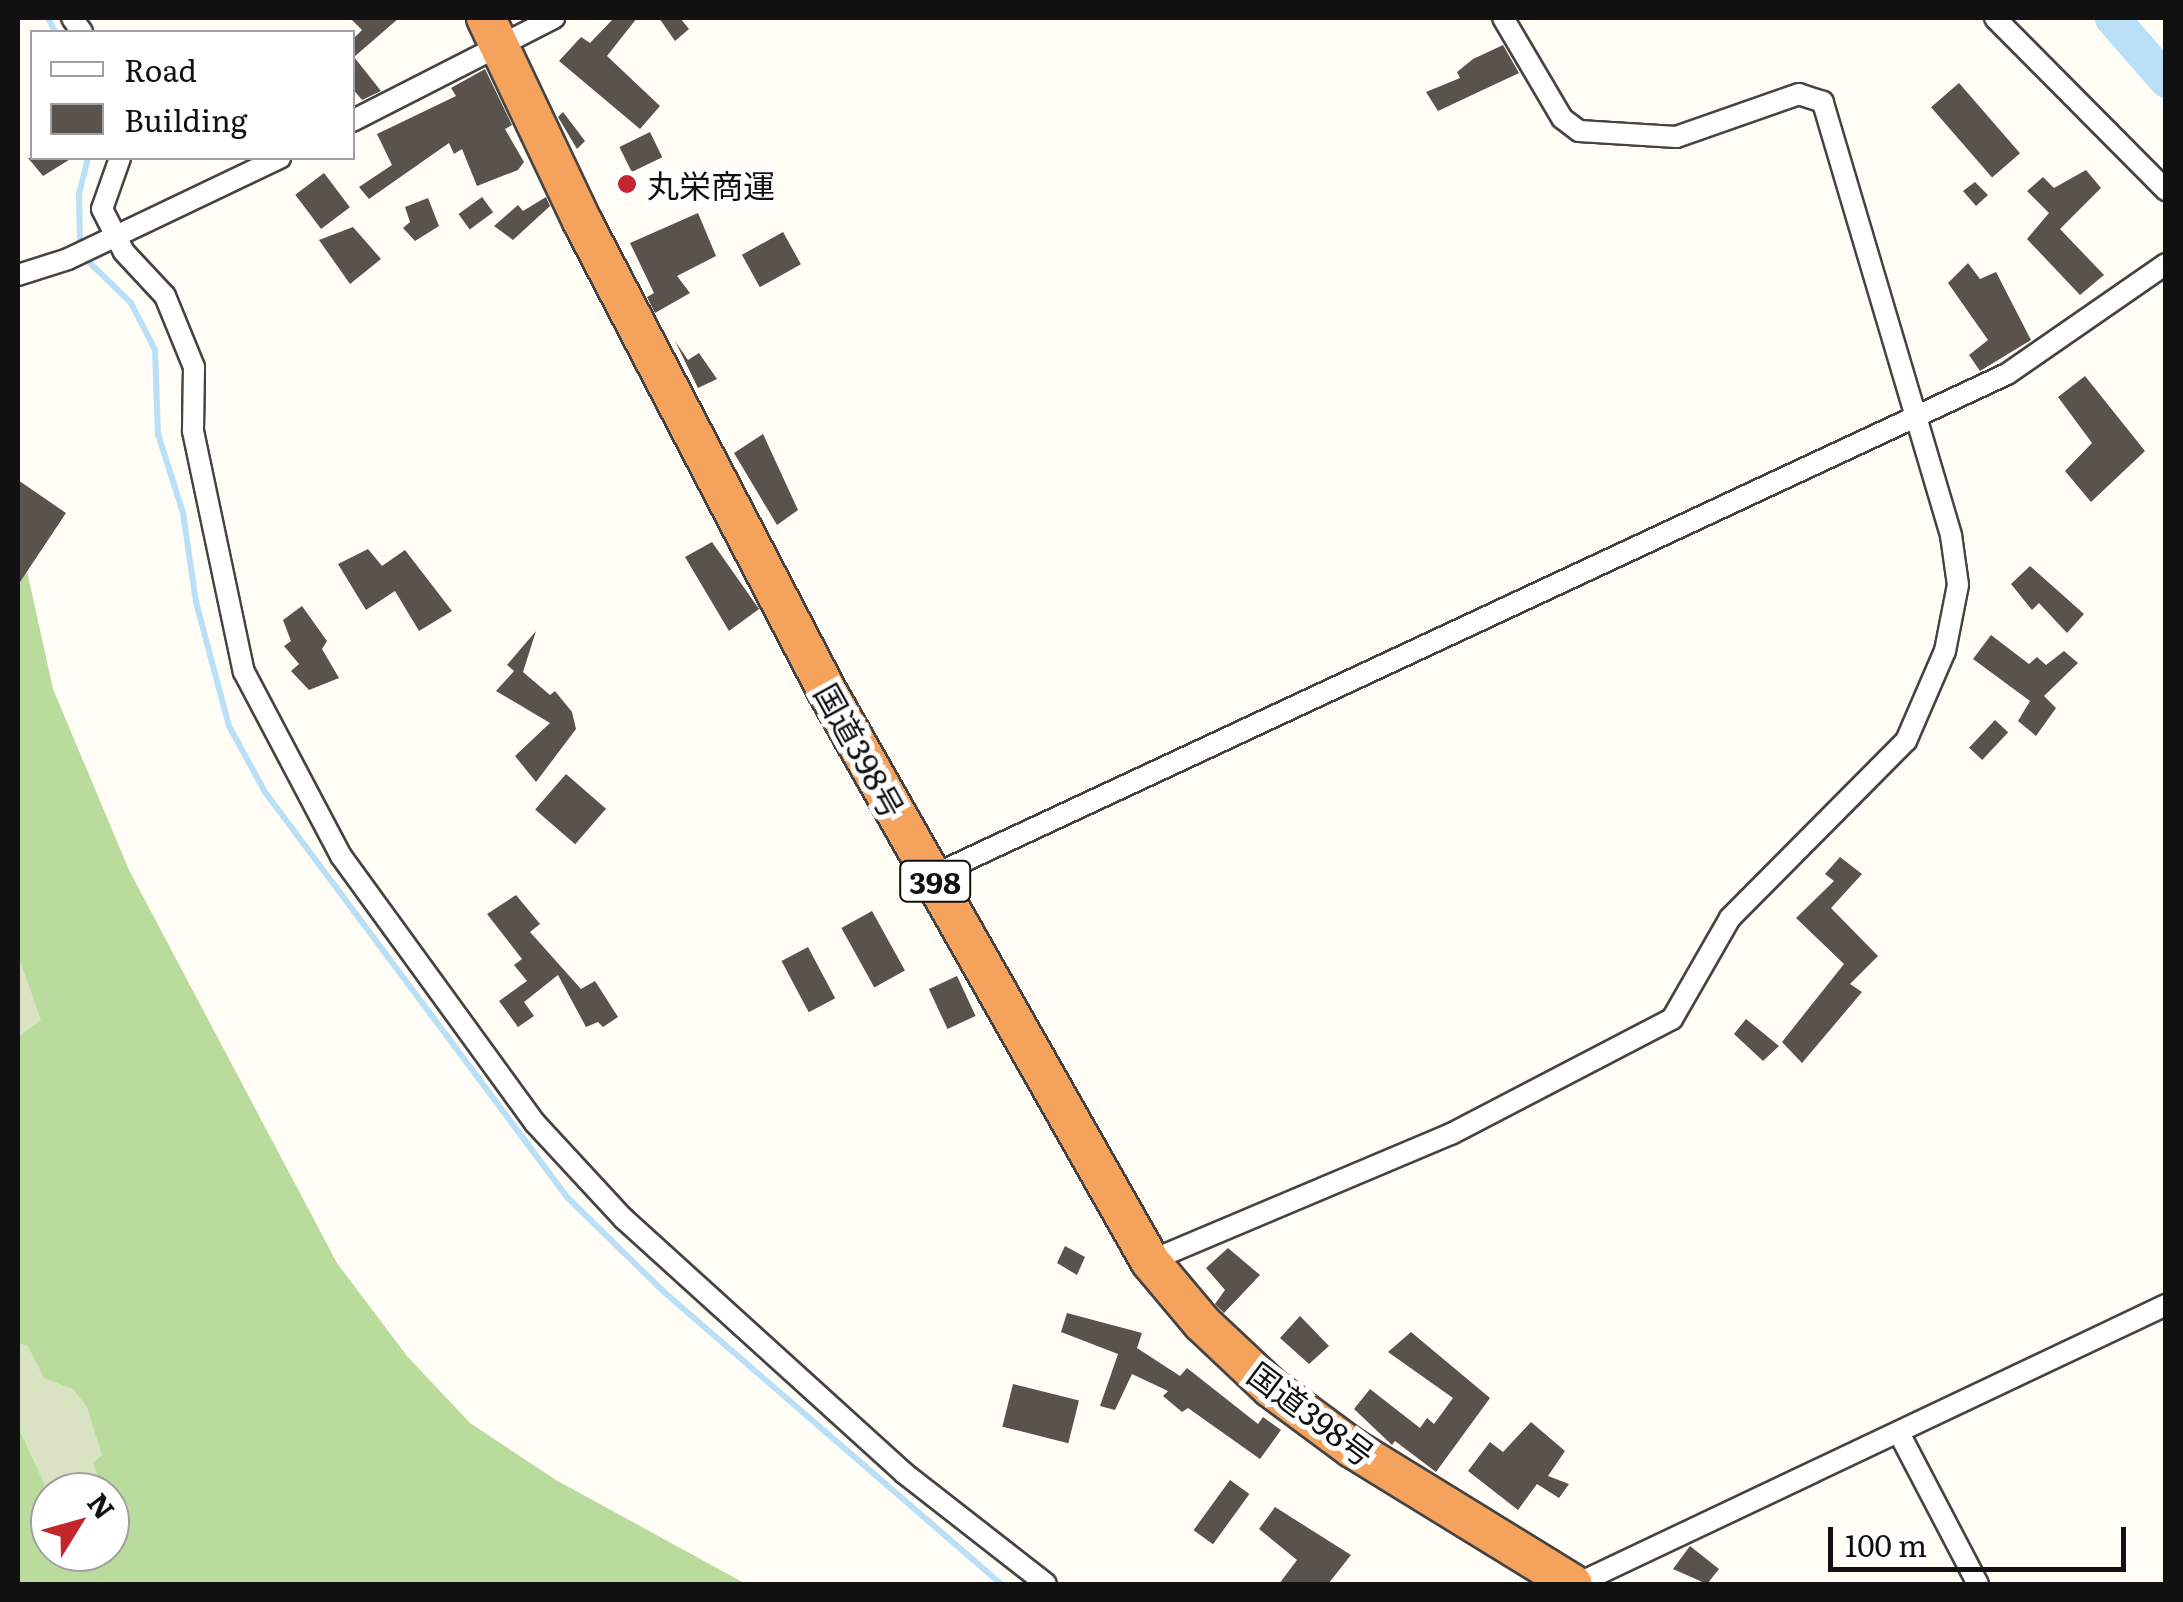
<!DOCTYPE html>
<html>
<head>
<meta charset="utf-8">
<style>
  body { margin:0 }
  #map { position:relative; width:2183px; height:1602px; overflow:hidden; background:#fffdf5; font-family:Literata,"Noto Sans JP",serif }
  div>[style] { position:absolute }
  .forest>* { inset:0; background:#b9dc9c }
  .cemetery>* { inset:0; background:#d9e3c4 }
  .stream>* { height:6px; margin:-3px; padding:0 3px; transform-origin:3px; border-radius:3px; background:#b9e0f7 }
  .river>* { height:35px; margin:-17.5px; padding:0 17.5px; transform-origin:17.5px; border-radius:17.5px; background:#b9e0f7 }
  .building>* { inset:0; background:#5a524d; transform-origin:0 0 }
  .roads { filter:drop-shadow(2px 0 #444) drop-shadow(-2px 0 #444) drop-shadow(0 2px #444) drop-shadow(0 -2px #444) }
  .street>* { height:20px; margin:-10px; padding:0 10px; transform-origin:10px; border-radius:10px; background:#fff }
  .highway>* { height:38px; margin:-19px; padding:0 19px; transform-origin:19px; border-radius:19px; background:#f5a25d }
  .dots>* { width:28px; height:28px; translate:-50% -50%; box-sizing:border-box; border:5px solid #fff; border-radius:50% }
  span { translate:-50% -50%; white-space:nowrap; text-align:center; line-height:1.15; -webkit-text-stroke:10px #fff; paint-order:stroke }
  .shield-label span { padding:2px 8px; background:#fff; border:2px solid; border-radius:8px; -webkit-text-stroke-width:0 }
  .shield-label { font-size:30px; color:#111; font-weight:700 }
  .poi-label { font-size:32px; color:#111 }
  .left { translate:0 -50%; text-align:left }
  .street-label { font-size:32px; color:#111 }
  .frame { position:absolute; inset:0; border:20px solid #111; pointer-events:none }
  .legend { position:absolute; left:30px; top:30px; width:325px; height:130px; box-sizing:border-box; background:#fff; border:2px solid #a0a0a0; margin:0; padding:12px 18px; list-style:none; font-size:30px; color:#111 }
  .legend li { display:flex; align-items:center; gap:20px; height:50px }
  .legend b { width:50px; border:2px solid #a0a0a0 }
  .north { position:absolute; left:30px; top:1472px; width:100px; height:100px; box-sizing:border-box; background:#fff; border:2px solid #a0a0a0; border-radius:50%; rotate:53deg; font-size:28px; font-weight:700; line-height:40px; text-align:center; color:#111 }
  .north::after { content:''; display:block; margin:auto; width:35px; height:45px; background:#c4262e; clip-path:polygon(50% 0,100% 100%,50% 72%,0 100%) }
  .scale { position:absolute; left:1828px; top:1527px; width:298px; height:45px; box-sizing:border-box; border:5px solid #111; border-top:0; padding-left:12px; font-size:30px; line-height:35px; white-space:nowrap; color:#111; -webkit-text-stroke:8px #fff; paint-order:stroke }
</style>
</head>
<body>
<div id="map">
  <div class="forest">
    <div style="clip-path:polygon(evenodd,18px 530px,53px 689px,129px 870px,337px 1263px,407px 1356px,470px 1423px,556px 1480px,746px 1584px,18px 1584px,18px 530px,50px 1492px,110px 1492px,110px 1552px,50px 1552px,50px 1492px)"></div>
  </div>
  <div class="cemetery">
    <div style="clip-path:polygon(18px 955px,41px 1020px,18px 1037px)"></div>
    <div style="clip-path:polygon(18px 1343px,28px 1346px,44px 1378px,73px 1389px,87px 1407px,102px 1455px,93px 1463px,104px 1492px,50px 1496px,18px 1427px)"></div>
  </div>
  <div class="stream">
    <div style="left:48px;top:18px;width:16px;rotate:63deg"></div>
    <div style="left:88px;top:158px;width:36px;rotate:104deg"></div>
    <div style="left:79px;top:193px;width:51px;rotate:88.9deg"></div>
    <div style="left:80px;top:244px;width:20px;rotate:63deg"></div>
    <div style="left:89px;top:262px;width:59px;rotate:44.3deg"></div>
    <div style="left:131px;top:303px;width:53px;rotate:62.9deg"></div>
    <div style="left:155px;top:350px;width:84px;rotate:88deg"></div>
    <div style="left:158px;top:434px;width:83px;rotate:72.4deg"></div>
    <div style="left:183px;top:513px;width:90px;rotate:81.7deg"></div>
    <div style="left:196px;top:602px;width:128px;rotate:75.1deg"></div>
    <div style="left:229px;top:726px;width:75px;rotate:61.4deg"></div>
    <div style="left:265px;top:792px;width:505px;rotate:53.29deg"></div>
    <div style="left:567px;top:1197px;width:136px;rotate:44.4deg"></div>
    <div style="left:664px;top:1292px;width:446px;rotate:40.9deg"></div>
  </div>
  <div class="river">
    <div style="left:2112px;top:18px;width:82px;rotate:48.9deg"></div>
  </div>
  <div class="building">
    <div style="clip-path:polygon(350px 18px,399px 18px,354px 57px,381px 91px,362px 100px,352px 88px,352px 40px,362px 30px)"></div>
    <div style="clip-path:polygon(614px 18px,637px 18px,607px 56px,660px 106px,640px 129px,559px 61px,581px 37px,590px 43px)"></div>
    <div style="clip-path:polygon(659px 18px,680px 18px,689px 29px,675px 41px)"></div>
    <div style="clip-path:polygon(1503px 45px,1519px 73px,1438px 111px,1426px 92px,1460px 78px,1457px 72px,1473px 59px)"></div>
    <div style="clip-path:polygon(485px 69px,512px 125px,505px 129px,524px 162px,518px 170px,477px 186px,462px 149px,454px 154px,449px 143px,369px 199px,359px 187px,392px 165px,377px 134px,456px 96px,451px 88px)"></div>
    <div style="left:1959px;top:83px;width:93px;height:37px;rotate:49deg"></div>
    <div style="clip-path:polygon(563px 112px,585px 141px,577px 149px,558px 117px)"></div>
    <div style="left:650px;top:132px;width:28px;height:34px;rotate:64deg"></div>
    <div style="clip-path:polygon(28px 158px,72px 158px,43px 176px)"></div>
    <div style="clip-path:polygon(2086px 170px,2101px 188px,2060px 229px,2104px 275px,2080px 295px,2027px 239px,2049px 213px,2027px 191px,2043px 177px,2054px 188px)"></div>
    <div style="left:324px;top:173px;width:43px;height:36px;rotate:53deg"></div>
    <div style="clip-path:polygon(1975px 182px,1988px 195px,1976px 206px,1963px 191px)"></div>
    <div style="left:482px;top:197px;width:19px;height:29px;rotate:54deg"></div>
    <div style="clip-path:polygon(546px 197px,550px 206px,513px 240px,494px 226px,518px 205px,523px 211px)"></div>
    <div style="clip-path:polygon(428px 198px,439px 226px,415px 241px,403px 228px,410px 222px,405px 207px)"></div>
    <div style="clip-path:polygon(698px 213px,716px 256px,677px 276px,690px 293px,655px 313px,647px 297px,654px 293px,630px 243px)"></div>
    <div style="clip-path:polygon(353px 227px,381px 259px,350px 284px,319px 240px)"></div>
    <div style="left:783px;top:232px;width:37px;height:47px;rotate:61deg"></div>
    <div style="clip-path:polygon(1968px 263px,1980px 279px,1996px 272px,2031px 340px,1980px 371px,1969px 355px,1988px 340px,1948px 283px)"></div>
    <div style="clip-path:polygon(675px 341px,688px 360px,699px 353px,717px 379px,698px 388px)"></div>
    <div style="clip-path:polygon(2085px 376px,2145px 451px,2091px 502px,2065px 471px,2092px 443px,2058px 397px)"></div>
    <div style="clip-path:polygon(763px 434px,798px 510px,777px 525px,734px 453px)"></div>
    <div style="clip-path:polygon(18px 480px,66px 513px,18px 585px)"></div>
    <div style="clip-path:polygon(712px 542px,759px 609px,729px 631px,685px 557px)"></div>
    <div style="clip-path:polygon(368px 549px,382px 566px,405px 550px,452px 611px,419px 631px,395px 591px,366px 610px,338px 564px)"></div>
    <div style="clip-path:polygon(2030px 566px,2084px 614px,2067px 633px,2039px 603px,2032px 610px,2011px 584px)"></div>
    <div style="clip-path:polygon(302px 606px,327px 641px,322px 649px,339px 678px,309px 690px,291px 671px,299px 664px,284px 646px,291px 641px,283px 620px)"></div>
    <div style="clip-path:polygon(536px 631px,523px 672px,550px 695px,555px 691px,572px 712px,576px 729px,536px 782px,515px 756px,550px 723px,496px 691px,514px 671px,507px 665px)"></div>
    <div style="clip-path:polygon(1991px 635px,2029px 664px,2037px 657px,2046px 665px,2064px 651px,2078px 663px,2044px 696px,2056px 708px,2036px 736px,2018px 721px,2030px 701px,1973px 659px)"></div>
    <div style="left:1995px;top:720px;width:18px;height:38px;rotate:43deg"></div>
    <div style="left:566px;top:774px;width:53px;height:47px;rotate:41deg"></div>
    <div style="clip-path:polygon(1840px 857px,1862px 874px,1831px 908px,1878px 956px,1850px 984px,1862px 992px,1802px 1063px,1782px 1042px,1844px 964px,1796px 918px,1834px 881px,1825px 874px)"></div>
    <div style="clip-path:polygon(516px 895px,540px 924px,530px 932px,581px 989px,595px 981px,618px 1017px,603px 1027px,598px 1022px,586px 1027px,558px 975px,524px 1002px,534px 1016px,518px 1027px,499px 1001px,527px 981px,514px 965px,522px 959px,487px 914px)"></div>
    <div style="left:872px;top:911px;width:68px;height:35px;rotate:61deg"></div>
    <div style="left:808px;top:947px;width:58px;height:30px;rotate:62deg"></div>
    <div style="left:957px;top:976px;width:44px;height:31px;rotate:65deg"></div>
    <div style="clip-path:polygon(1746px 1019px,1779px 1046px,1763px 1061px,1734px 1034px)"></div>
    <div style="clip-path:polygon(1065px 1246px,1085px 1257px,1077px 1275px,1057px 1263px)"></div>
    <div style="clip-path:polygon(1228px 1248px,1260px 1275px,1224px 1313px,1215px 1304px,1225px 1290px,1206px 1268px)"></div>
    <div style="clip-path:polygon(1067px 1313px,1142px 1333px,1137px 1348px,1180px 1376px,1187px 1368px,1258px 1424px,1263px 1417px,1281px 1430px,1260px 1459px,1188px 1408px,1182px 1412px,1163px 1396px,1168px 1391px,1132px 1374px,1115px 1410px,1100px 1406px,1118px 1354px,1061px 1332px)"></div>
    <div style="clip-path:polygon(1300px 1316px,1329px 1346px,1309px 1364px,1280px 1338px)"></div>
    <div style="clip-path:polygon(1411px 1332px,1490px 1398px,1436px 1472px,1395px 1441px,1392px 1445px,1354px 1409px,1370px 1389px,1420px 1428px,1427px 1418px,1434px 1424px,1453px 1398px,1388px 1352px)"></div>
    <div style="left:1013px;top:1384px;width:68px;height:44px;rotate:14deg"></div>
    <div style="clip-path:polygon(1531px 1422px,1565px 1451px,1548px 1476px,1569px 1484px,1559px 1498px,1537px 1484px,1518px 1510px,1468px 1471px,1490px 1442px,1503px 1452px)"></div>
    <div style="left:1230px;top:1480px;width:24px;height:62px;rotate:36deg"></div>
    <div style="clip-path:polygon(1275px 1507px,1351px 1555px,1328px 1584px,1279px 1584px,1297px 1560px,1259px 1529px)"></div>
    <div style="clip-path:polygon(1690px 1546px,1719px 1569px,1707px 1584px,1673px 1569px)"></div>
  </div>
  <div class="roads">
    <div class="street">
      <div style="left:72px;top:18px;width:17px;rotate:54deg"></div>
      <div style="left:1995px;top:18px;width:243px;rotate:45.2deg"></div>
      <div style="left:352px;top:121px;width:227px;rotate:-27deg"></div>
      <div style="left:120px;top:158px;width:54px;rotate:109.4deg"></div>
      <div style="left:102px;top:209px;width:48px;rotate:62.9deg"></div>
      <div style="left:124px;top:252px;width:60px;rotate:47deg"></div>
      <div style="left:165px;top:296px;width:77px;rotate:67.8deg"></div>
      <div style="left:194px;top:367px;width:64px;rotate:90.9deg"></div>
      <div style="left:193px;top:431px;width:246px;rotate:78.1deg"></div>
      <div style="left:244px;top:672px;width:208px;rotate:62.2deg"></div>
      <div style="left:341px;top:856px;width:330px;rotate:54deg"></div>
      <div style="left:535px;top:1123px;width:131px;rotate:47.2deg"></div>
      <div style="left:624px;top:1219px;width:378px;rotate:42.2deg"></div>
      <div style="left:904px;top:1473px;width:180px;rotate:38deg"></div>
      <div style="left:18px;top:275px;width:52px;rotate:-17.7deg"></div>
      <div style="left:68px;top:259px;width:235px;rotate:-25.5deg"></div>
      <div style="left:932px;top:876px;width:1186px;rotate:-25.03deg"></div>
      <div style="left:2007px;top:374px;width:193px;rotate:-34.7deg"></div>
      <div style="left:1150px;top:1261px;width:327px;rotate:-22.9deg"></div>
      <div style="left:1451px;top:1134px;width:249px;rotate:-27.5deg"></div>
      <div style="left:1672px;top:1019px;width:116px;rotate:-60.1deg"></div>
      <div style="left:1730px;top:918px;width:250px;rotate:-45.2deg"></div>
      <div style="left:1906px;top:741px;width:98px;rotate:-66.6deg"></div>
      <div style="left:1945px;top:651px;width:67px;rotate:-78.9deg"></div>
      <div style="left:1958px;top:585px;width:50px;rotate:-98deg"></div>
      <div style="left:1951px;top:535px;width:452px;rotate:-106.5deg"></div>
      <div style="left:1823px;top:102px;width:25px;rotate:-162deg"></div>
      <div style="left:1799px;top:94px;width:130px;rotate:160.7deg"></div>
      <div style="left:1676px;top:137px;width:97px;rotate:-176.5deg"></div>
      <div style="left:1579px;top:131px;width:21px;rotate:-143deg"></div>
      <div style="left:1562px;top:118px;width:116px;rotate:-120.5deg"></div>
      <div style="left:1900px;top:1435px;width:168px;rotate:62.4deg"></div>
      <div style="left:1577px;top:1584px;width:652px;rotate:-25.35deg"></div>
    </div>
    <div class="highway">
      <div style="left:486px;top:18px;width:225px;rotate:64.7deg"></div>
      <div style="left:582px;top:221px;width:532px;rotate:62.47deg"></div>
      <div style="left:828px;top:693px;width:653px;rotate:60.45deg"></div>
      <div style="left:1150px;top:1261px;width:81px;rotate:50deg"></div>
      <div style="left:1202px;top:1323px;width:95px;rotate:43.3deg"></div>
      <div style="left:1271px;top:1388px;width:101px;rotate:36.5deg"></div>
      <div style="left:1352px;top:1448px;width:259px;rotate:31.6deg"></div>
    </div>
  </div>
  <div class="dots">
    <div style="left:627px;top:184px;background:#c4262e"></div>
  </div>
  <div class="shield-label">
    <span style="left:935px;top:881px">398</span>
  </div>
  <div class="poi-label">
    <span class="left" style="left:647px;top:184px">丸栄商運</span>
  </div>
  <div class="street-label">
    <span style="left:861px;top:750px;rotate:61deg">国道398号</span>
    <span style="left:1312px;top:1413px;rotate:37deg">国道398号</span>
  </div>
  <div class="frame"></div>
  <ul class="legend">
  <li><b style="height:12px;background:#fff"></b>Road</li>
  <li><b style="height:28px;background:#5a524d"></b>Building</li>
  </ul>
  <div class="north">N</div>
  <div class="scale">100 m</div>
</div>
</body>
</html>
